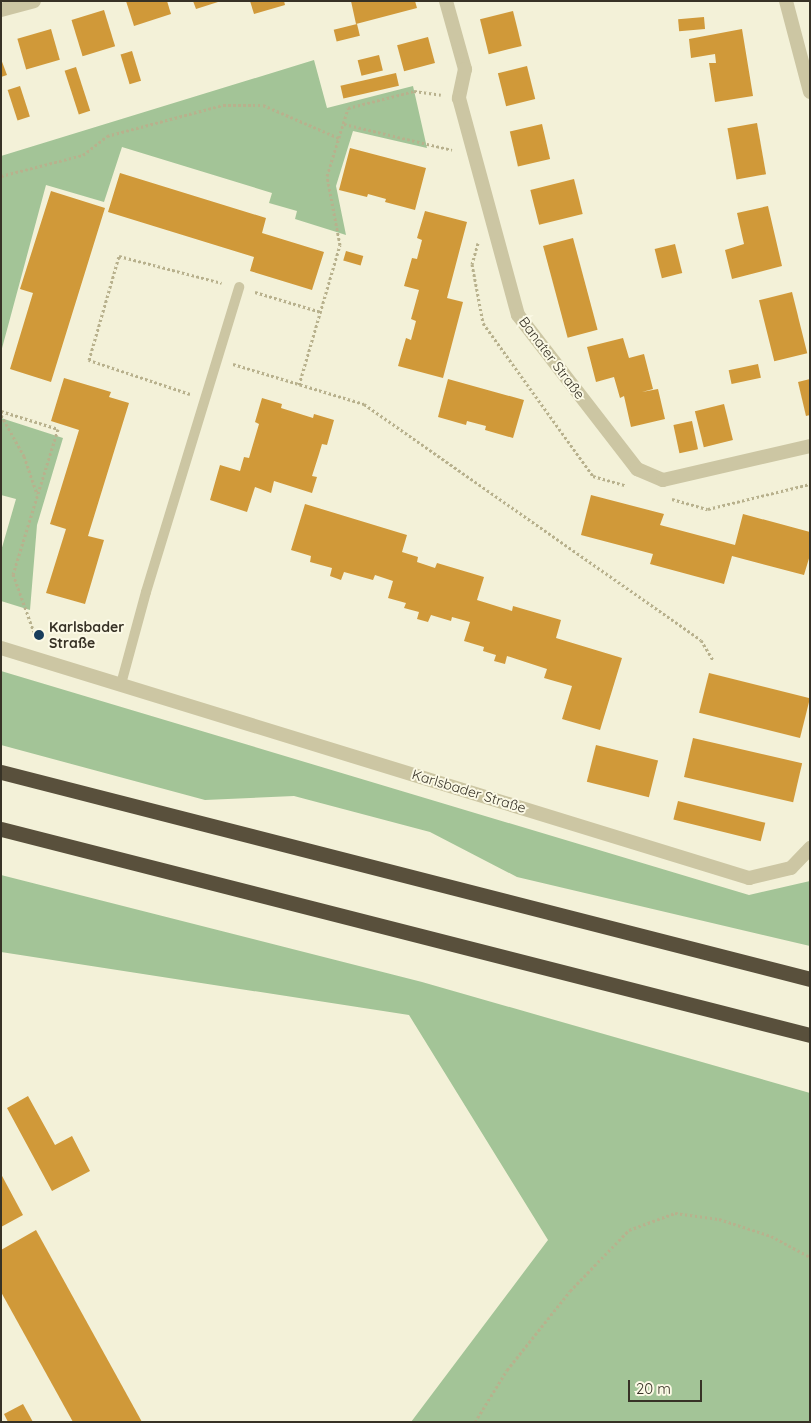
<!DOCTYPE html>
<html>
<head>
<meta charset="utf-8">
<style>
  body { margin:0 }
  #map { position:relative; width:811px; height:1423px; overflow:hidden; background:#f3f1d8; font-family:Quicksand,sans-serif }
  div>[style] { position:absolute }
  .green>* { inset:0; background:#a3c497 }
  .building>* { inset:0; background:#d09939; transform-origin:0 0 }
  .path>* { height:3px; margin-top:-1.5px; transform-origin:0; background:repeating-linear-gradient(90deg,#b8b18d 0 2.5px,transparent 0 5px) }
  .service>* { height:10px; margin:-5px; padding:0 5px; transform-origin:5px; border-radius:5px; background:#ccc6a3 }
  .minor>* { height:14px; margin:-7px; padding:0 7px; transform-origin:7px; border-radius:7px; background:#ccc6a3 }
  .motorway>* { height:15px; margin:-7.5px; padding:0 7.5px; transform-origin:7.5px; border-radius:7.5px; background:#59503c }
  .dots>* { width:14px; height:14px; translate:-50% -50%; box-sizing:border-box; border:2px solid #fbf9e5; border-radius:50% }
  span { translate:-50% -50%; white-space:nowrap; text-align:center; line-height:1.15; -webkit-text-stroke:4px #fbf9e5; paint-order:stroke }
  .street-label { font-size:14px; color:#373226 }
  .poi-label { font-size:14px; color:#373226; font-weight:700 }
  .left { translate:0 -50%; text-align:left }
  .frame { position:absolute; inset:0; border:2px solid #373226; pointer-events:none }
  .scale { position:absolute; left:628px; top:1380px; width:74px; height:22px; box-sizing:border-box; border:2px solid #373226; border-top:0; padding-left:6px; font-size:15px; line-height:18px; white-space:nowrap; color:#373226; -webkit-text-stroke:4px #fbf9e5; paint-order:stroke }
</style>
</head>
<body>
<div id="map">
  <div class="green">
    <div style="clip-path:polygon(314px 60px,327px 108px,413px 86px,427px 148px,353px 131px,336px 186px,346px 235px,295px 219px,297px 211px,269px 203px,272px 193px,122px 147px,104px 202px,46px 185px,1px 352px,1px 156px)"></div>
    <div style="clip-path:polygon(1px 418px,63px 438px,37px 525px,30px 610px,1px 601px,1px 551px,16px 499px,1px 495px)"></div>
    <div style="clip-path:polygon(1px 671px,749px 895px,810px 881px,810px 946px,517px 877px,430px 832px,294px 796px,205px 800px,1px 745px)"></div>
    <div style="clip-path:polygon(1px 875px,422px 982px,810px 1093px,810px 1422px,411px 1422px,548px 1240px,409px 1015px,1px 952px)"></div>
  </div>
  <div class="building">
    <div style="clip-path:polygon(126px 1px,167px 1px,171px 14px,134px 26px)"></div>
    <div style="clip-path:polygon(193px 1px,218px 1px,218px 2px,196px 9px)"></div>
    <div style="clip-path:polygon(250px 1px,284px 1px,285px 5px,254px 14px)"></div>
    <div style="clip-path:polygon(351px 1px,415px 1px,417px 8px,356px 24px)"></div>
    <div style="left:104px;top:10px;width:38px;height:34px;rotate:73deg"></div>
    <div style="left:513px;top:11px;width:36px;height:34px;rotate:76deg"></div>
    <div style="left:704px;top:17px;width:12px;height:26px;rotate:85deg"></div>
    <div style="left:357px;top:24px;width:12px;height:24px;rotate:76deg"></div>
    <div style="left:51px;top:29px;width:32px;height:35px;rotate:74deg"></div>
    <div style="clip-path:polygon(742px 29px,753px 96px,715px 102px,709px 63px,716px 63px,715px 54px,691px 58px,689px 39px)"></div>
    <div style="left:428px;top:37px;width:27px;height:32px;rotate:75deg"></div>
    <div style="left:132px;top:51px;width:31px;height:12px;rotate:73deg"></div>
    <div style="left:379px;top:55px;width:16px;height:22px;rotate:76deg"></div>
    <div style="clip-path:polygon(1px 59px,7px 75px,1px 77px)"></div>
    <div style="left:527px;top:66px;width:34px;height:30px;rotate:76deg"></div>
    <div style="left:76px;top:67px;width:46px;height:12px;rotate:72deg"></div>
    <div style="left:396px;top:73px;width:13px;height:57px;rotate:77deg"></div>
    <div style="left:20px;top:86px;width:32px;height:13px;rotate:72deg"></div>
    <div style="left:757px;top:123px;width:52px;height:30px;rotate:80deg"></div>
    <div style="left:542px;top:124px;width:36px;height:33px;rotate:77deg"></div>
    <div style="clip-path:polygon(350px 148px,426px 168px,415px 210px,385px 202px,386px 199px,368px 194px,367px 197px,339px 190px)"></div>
    <div style="clip-path:polygon(120px 173px,266px 218px,262px 233px,324px 252px,312px 290px,250px 271px,254px 257px,108px 212px)"></div>
    <div style="left:574px;top:179px;width:36px;height:45px;rotate:76deg"></div>
    <div style="clip-path:polygon(51px 191px,105px 208px,51px 382px,10px 369px,33px 293px,20px 289px)"></div>
    <div style="clip-path:polygon(768px 206px,782px 266px,732px 279px,725px 250px,744px 244px,737px 213px)"></div>
    <div style="clip-path:polygon(425px 211px,467px 222px,447px 298px,463px 302px,443px 378px,398px 366px,406px 338px,411px 340px,416px 321px,411px 319px,419px 290px,404px 286px,412px 258px,417px 259px,422px 240px,417px 238px)"></div>
    <div style="left:573px;top:238px;width:95px;height:31px;rotate:75deg"></div>
    <div style="left:675px;top:244px;width:30px;height:21px;rotate:76deg"></div>
    <div style="left:346px;top:251px;width:18px;height:10px;rotate:16deg"></div>
    <div style="left:792px;top:292px;width:63px;height:34px;rotate:76deg"></div>
    <div style="clip-path:polygon(623px 338px,629px 358px,644px 354px,653px 389px,642px 392px,658px 389px,665px 419px,631px 427px,624px 396px,620px 398px,614px 377px,596px 382px,587px 347px)"></div>
    <div style="left:758px;top:364px;width:14px;height:30px;rotate:78deg"></div>
    <div style="clip-path:polygon(64px 378px,111px 392px,109px 397px,129px 403px,88px 536px,104px 540px,85px 604px,46px 593px,66px 529px,50px 524px,79px 430px,51px 421px)"></div>
    <div style="clip-path:polygon(448px 379px,524px 400px,513px 438px,485px 430px,486px 426px,467px 421px,466px 425px,438px 417px)"></div>
    <div style="clip-path:polygon(810px 379px,810px 415px,806px 416px,798px 382px)"></div>
    <div style="clip-path:polygon(262px 398px,282px 404px,281px 408px,313px 418px,314px 414px,334px 420px,327px 445px,322px 444px,319px 454px,312px 476px,317px 477px,312px 493px,274px 481px,271px 493px,255px 487px,247px 512px,210px 500px,220px 465px,240px 471px,244px 457px,249px 458px,259px 424px,255px 422px)"></div>
    <div style="left:724px;top:404px;width:37px;height:30px;rotate:76deg"></div>
    <div style="left:692px;top:421px;width:29px;height:19px;rotate:78deg"></div>
    <div style="clip-path:polygon(591px 495px,664px 514px,660px 525px,735px 545px,743px 514px,810px 532px,810px 555px,804px 575px,732px 556px,724px 584px,650px 564px,653px 554px,581px 535px)"></div>
    <div style="clip-path:polygon(305px 504px,407px 535px,402px 552px,418px 557px,417px 562px,435px 568px,437px 563px,484px 577px,477px 600px,512px 611px,513px 606px,561px 620px,556px 638px,622px 658px,600px 730px,562px 719px,572px 686px,544px 678px,547px 669px,507px 656px,505px 664px,494px 661px,496px 655px,483px 651px,484px 647px,464px 641px,470px 622px,452px 617px,451px 621px,431px 615px,428px 622px,417px 619px,419px 612px,404px 608px,406px 603px,388px 598px,393px 581px,375px 575px,373px 580px,344px 572px,341px 580px,330px 576px,332px 568px,310px 562px,311px 556px,291px 550px)"></div>
    <div style="left:709px;top:673px;width:104px;height:41px;rotate:14deg"></div>
    <div style="left:693px;top:738px;width:112px;height:40px;rotate:13deg"></div>
    <div style="left:596px;top:745px;width:64px;height:38px;rotate:14deg"></div>
    <div style="left:678px;top:801px;width:90px;height:19px;rotate:14deg"></div>
    <div style="clip-path:polygon(28px 1096px,55px 1145px,72px 1136px,90px 1171px,52px 1191px,7px 1108px)"></div>
    <div style="clip-path:polygon(1px 1174px,23px 1215px,1px 1227px)"></div>
    <div style="clip-path:polygon(36px 1230px,142px 1422px,73px 1422px,1px 1292px,1px 1250px)"></div>
    <div style="clip-path:polygon(23px 1404px,33px 1422px,8px 1422px,4px 1414px)"></div>
  </div>
  <div class="path">
    <div style="left:344px;top:124px;width:111px;rotate:13.5deg"></div>
    <div style="left:1px;top:176px;width:85px;rotate:-14.4deg"></div>
    <div style="left:83px;top:155px;width:31px;rotate:-38deg"></div>
    <div style="left:107px;top:136px;width:120px;rotate:-15deg"></div>
    <div style="left:223px;top:105px;width:40px"></div>
    <div style="left:263px;top:105px;width:83px;rotate:23.5deg"></div>
    <div style="left:478px;top:243px;width:22px;rotate:106deg"></div>
    <div style="left:472px;top:264px;width:60px;rotate:79.4deg"></div>
    <div style="left:483px;top:323px;width:188px;rotate:54.3deg"></div>
    <div style="left:593px;top:476px;width:33px;rotate:16deg"></div>
    <div style="left:255px;top:292px;width:69px;rotate:16.9deg"></div>
    <div style="left:233px;top:364px;width:137px;rotate:17deg"></div>
    <div style="left:364px;top:404px;width:411px;rotate:35deg"></div>
    <div style="left:701px;top:640px;width:23px;rotate:59deg"></div>
    <div style="left:299px;top:385px;width:146px;rotate:-73.7deg"></div>
    <div style="left:340px;top:245px;width:70px;rotate:-100.7deg"></div>
    <div style="left:327px;top:176px;width:71px;rotate:-72.8deg"></div>
    <div style="left:348px;top:108px;width:68px;rotate:-14.4deg"></div>
    <div style="left:414px;top:91px;width:27px;rotate:8deg"></div>
    <div style="left:190px;top:394px;width:107px;rotate:-161.4deg"></div>
    <div style="left:89px;top:360px;width:108px;rotate:-73.9deg"></div>
    <div style="left:119px;top:256px;width:106px;rotate:14.7deg"></div>
    <div style="left:1px;top:411px;width:60px;rotate:17.5deg"></div>
    <div style="left:58px;top:429px;width:152px;rotate:107.2deg"></div>
    <div style="left:13px;top:574px;width:68px;rotate:70.2deg"></div>
    <div style="left:1px;top:415px;width:47px;rotate:60.7deg"></div>
    <div style="left:24px;top:456px;width:40px;rotate:71.1deg"></div>
    <div style="left:672px;top:499px;width:37px;rotate:16deg"></div>
    <div style="left:708px;top:509px;width:105px;rotate:-13.8deg"></div>
    <div style="left:475px;top:1422px;width:61px;rotate:-58.4deg"></div>
    <div style="left:507px;top:1370px;width:101px;rotate:-51.4deg"></div>
    <div style="left:570px;top:1291px;width:85px;rotate:-46deg"></div>
    <div style="left:629px;top:1230px;width:49px;rotate:-20.3deg"></div>
    <div style="left:675px;top:1213px;width:44px;rotate:7.8deg"></div>
    <div style="left:719px;top:1219px;width:55px;rotate:18.1deg"></div>
    <div style="left:771px;top:1236px;width:44px;rotate:28.3deg"></div>
  </div>
  <div class="service">
    <div style="left:121px;top:684px;width:95px;rotate:-74.8deg"></div>
    <div style="left:146px;top:592px;width:319px;rotate:-73deg"></div>
  </div>
  <div class="minor">
    <div style="left:446px;top:1px;width:71px;rotate:74.4deg"></div>
    <div style="left:465px;top:69px;width:30px;rotate:102deg"></div>
    <div style="left:459px;top:98px;width:225px;rotate:74.8deg"></div>
    <div style="left:518px;top:315px;width:195px;rotate:52.3deg"></div>
    <div style="left:637px;top:469px;width:28px;rotate:23deg"></div>
    <div style="left:663px;top:480px;width:151px;rotate:-13deg"></div>
    <div style="left:786px;top:1px;width:94px;rotate:75.2deg"></div>
    <div style="left:1px;top:10px;width:34px;rotate:-15deg"></div>
    <div style="left:1px;top:648px;width:783px;rotate:17.09deg"></div>
    <div style="left:749px;top:878px;width:43px;rotate:-13.4deg"></div>
    <div style="left:791px;top:868px;width:28px;rotate:-46deg"></div>
  </div>
  <div class="motorway">
    <div style="left:1px;top:772px;width:835px;rotate:14.35deg"></div>
    <div style="left:1px;top:829px;width:835px;rotate:14.29deg"></div>
  </div>
  <div class="dots">
    <div style="left:39px;top:635px;background:#183d5c"></div>
  </div>
  <div class="street-label">
    <span style="left:552px;top:358px;rotate:53deg">Banater Straße</span>
    <span style="left:469px;top:791px;rotate:17deg">Karlsbader Straße</span>
  </div>
  <div class="poi-label">
    <span class="left" style="left:49px;top:635px">Karlsbader<br>Straße</span>
  </div>
  <div class="frame"></div>
  <div class="scale">20 m</div>
</div>
</body>
</html>
